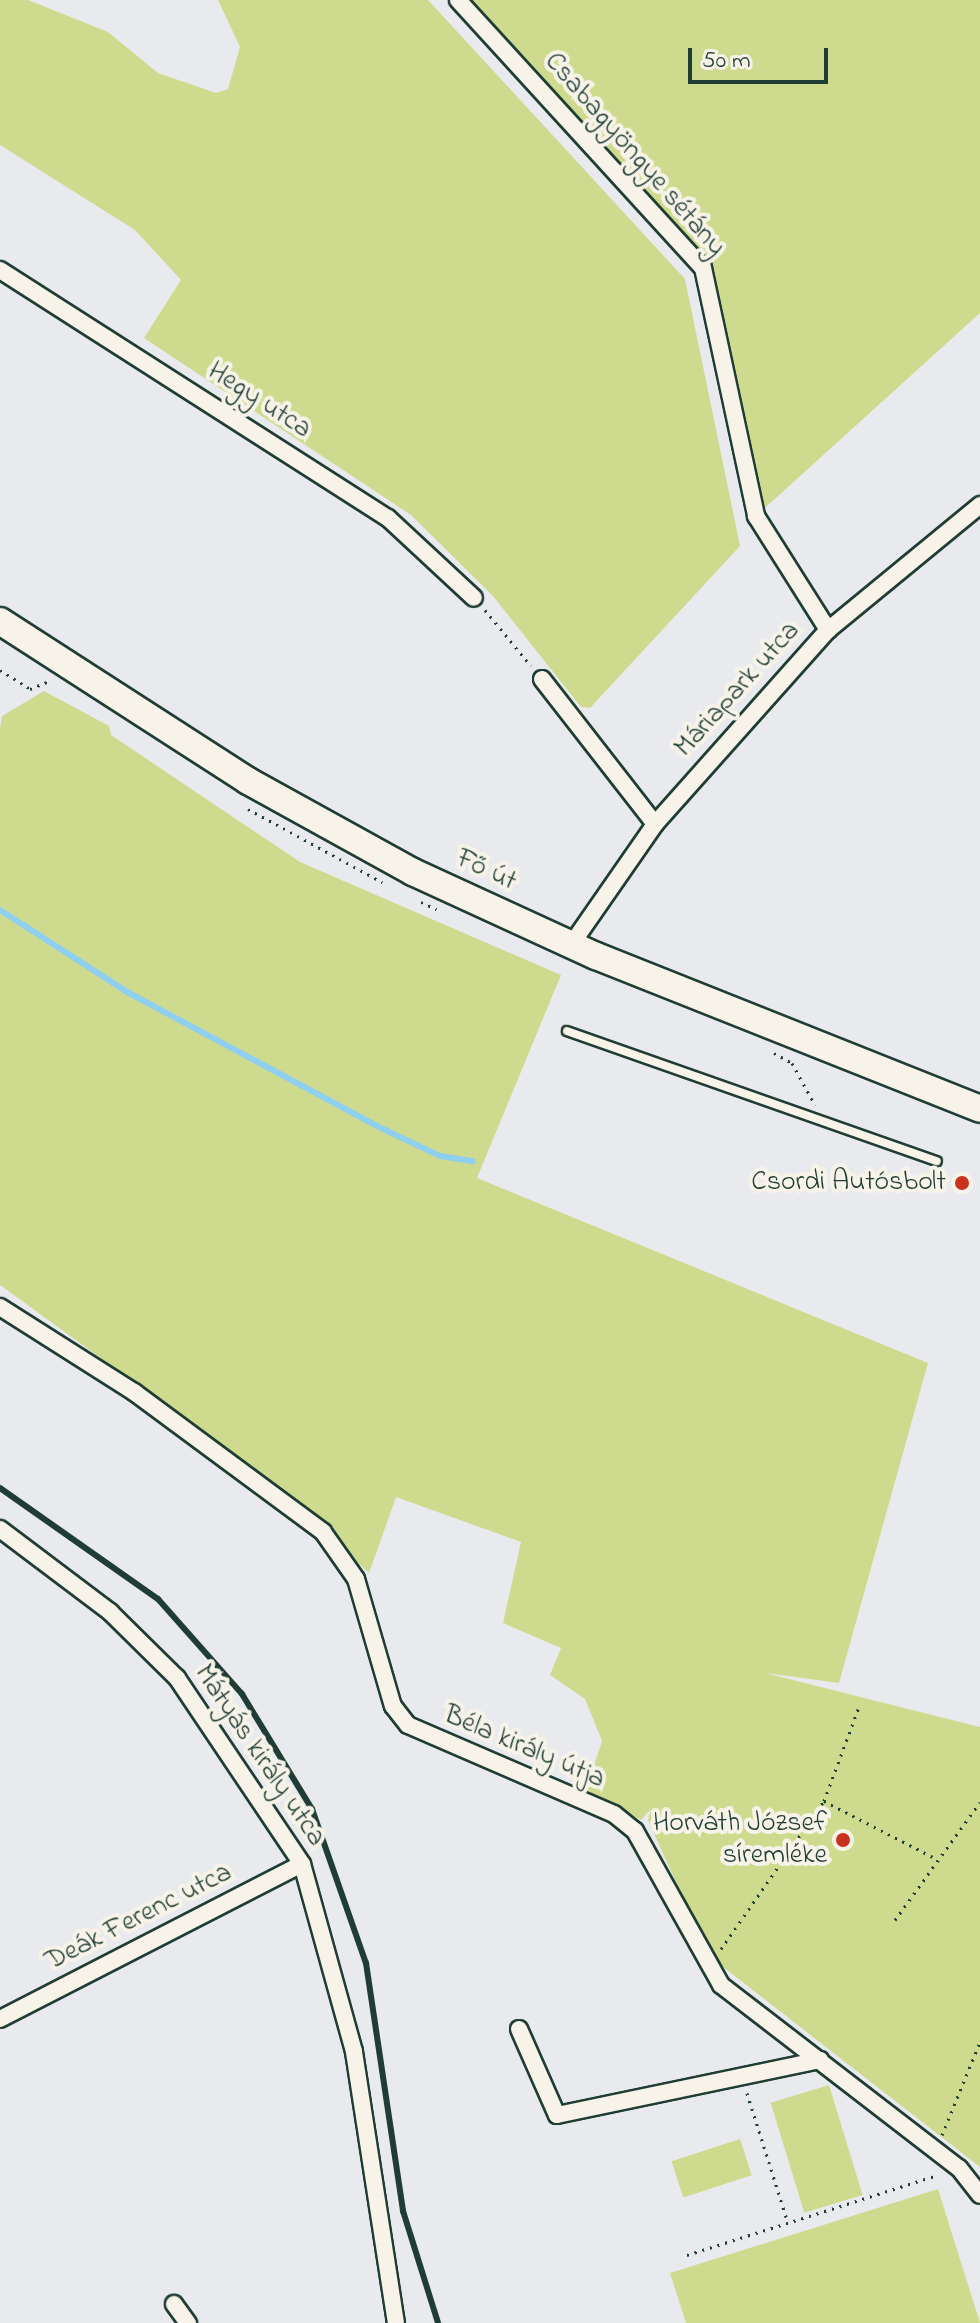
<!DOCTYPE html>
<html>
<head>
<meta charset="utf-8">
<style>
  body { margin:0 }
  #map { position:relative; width:980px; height:2323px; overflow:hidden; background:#e9eaee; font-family:"Indie Flower",sans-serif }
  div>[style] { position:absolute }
  .green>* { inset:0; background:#cedb8e; transform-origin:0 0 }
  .stream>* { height:6px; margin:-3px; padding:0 3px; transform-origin:3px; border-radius:3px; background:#8fcff0 }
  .path>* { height:3px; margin-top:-1.5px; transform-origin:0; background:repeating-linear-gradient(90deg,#1f3d34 0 2px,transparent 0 8px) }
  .roads { filter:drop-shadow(2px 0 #1f3d34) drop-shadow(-2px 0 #1f3d34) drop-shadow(0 2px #1f3d34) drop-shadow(0 -2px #1f3d34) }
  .service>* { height:8px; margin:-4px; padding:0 4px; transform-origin:4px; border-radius:4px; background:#f7f3e8 }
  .minor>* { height:16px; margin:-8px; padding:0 8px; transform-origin:8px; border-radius:8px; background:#f7f3e8 }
  .primary>* { height:26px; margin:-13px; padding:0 13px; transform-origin:13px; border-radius:13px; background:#f7f3e8 }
  .rail>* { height:6px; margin:-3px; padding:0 3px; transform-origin:3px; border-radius:3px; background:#1f3d34 }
  .dots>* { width:22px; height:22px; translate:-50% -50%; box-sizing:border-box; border:4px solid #f7f3e8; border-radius:50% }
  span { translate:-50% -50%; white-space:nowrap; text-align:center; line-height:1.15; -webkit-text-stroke:8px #f7f3e8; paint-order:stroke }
  .street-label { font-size:28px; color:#1f3d34 }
  .poi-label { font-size:28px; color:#1f3d34 }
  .right { translate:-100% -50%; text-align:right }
  .scale { position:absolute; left:688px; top:48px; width:140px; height:36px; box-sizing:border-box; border:4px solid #1f3d34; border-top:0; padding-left:10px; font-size:24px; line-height:28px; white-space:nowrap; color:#1f3d34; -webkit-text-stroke:6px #f7f3e8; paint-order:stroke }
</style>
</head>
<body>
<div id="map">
  <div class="green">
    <div style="clip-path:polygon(0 0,28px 0,108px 32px,158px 73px,216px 93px,228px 89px,240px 47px,218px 0,428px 0,685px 279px,740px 546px,590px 708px,581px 707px,493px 596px,411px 515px,144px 338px,181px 280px,135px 230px,0 145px)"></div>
    <div style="clip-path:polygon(458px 0,980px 0,980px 313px,756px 516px,712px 287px)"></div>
    <div style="clip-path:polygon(44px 691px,109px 726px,111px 735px,300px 862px,561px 975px,477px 1178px,928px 1363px,839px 1683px,765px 1673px,980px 1727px,980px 2167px,709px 1956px,648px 1820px,651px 1809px,641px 1820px,586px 1790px,602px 1741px,585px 1699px,550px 1675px,561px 1648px,503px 1623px,521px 1542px,396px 1497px,369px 1573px,266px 1478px,0 1285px,0 729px,2px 716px)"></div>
    <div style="left:829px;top:2085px;width:115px;height:61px;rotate:73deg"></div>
    <div style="left:740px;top:2139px;width:38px;height:72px;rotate:72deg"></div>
    <div style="clip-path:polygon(938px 2189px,980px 2323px,686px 2323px,670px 2273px)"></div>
  </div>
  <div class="stream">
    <div style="left:0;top:910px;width:153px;rotate:32.8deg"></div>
    <div style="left:129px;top:993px;width:286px;rotate:28.2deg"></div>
    <div style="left:381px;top:1128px;width:65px;rotate:25.4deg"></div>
    <div style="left:440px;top:1156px;width:33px;rotate:9deg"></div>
  </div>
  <div class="path">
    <div style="left:485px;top:610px;width:72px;rotate:50.6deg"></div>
    <div style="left:0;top:670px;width:36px;rotate:32deg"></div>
    <div style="left:30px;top:689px;width:23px;rotate:-23deg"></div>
    <div style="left:248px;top:809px;width:153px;rotate:28.6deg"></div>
    <div style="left:421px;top:902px;width:17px;rotate:25deg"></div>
    <div style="left:774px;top:1053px;width:21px;rotate:29deg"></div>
    <div style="left:792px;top:1063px;width:48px;rotate:61.3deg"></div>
    <div style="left:824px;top:1801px;width:127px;rotate:27.2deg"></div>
    <div style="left:895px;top:1920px;width:145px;rotate:-54.2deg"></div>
    <div style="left:721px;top:1949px;width:180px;rotate:-55.2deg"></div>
    <div style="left:824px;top:1801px;width:100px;rotate:-69.6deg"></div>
    <div style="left:747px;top:2093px;width:136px;rotate:72.5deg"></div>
    <div style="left:942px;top:2135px;width:100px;rotate:-67.8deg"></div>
    <div style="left:687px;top:2255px;width:263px;rotate:-17.7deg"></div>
  </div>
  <div class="roads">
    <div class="service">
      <div style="left:567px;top:1031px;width:392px;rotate:19.4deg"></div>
    </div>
    <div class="minor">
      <div style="left:458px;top:0;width:363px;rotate:47.6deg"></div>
      <div style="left:703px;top:268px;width:254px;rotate:77.9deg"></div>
      <div style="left:756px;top:516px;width:135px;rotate:57.7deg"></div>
      <div style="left:0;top:270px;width:460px;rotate:32.6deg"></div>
      <div style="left:388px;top:518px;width:117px;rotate:42.9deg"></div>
      <div style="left:542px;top:679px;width:184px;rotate:52.1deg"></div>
      <div style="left:571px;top:945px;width:147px;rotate:-55.2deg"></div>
      <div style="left:655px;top:824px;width:260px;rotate:-48.3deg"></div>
      <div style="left:828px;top:630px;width:197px;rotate:-39.4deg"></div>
      <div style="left:0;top:1307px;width:159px;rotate:32.4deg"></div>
      <div style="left:134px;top:1392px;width:235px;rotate:36.5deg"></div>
      <div style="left:323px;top:1532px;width:57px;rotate:54.9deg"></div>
      <div style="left:356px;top:1579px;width:132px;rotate:73.8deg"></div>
      <div style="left:393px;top:1706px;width:24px;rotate:52deg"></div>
      <div style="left:408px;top:1725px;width:224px;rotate:23.4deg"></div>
      <div style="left:614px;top:1814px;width:27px;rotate:39deg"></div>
      <div style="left:635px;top:1831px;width:176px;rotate:60.8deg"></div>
      <div style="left:721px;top:1985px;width:300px;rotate:37.6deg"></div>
      <div style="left:959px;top:2168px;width:34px;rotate:52deg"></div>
      <div style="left:0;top:1529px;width:138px;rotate:37deg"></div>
      <div style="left:110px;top:1612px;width:94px;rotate:44.6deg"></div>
      <div style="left:177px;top:1678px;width:224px;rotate:56.1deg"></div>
      <div style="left:302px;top:1864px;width:195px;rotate:74.5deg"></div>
      <div style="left:354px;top:2052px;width:274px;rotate:81.2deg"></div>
      <div style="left:0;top:2019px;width:339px;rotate:-27.2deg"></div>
      <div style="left:519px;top:2029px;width:94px;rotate:66.2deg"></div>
      <div style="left:557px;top:2115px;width:269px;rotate:-11.8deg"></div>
      <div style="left:174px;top:2304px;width:24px;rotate:54deg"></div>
    </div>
    <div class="primary">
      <div style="left:0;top:621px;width:295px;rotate:32.8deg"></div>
      <div style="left:248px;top:781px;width:188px;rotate:28.9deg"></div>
      <div style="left:413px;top:872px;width:201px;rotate:24.7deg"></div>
      <div style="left:596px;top:956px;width:413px;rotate:21.7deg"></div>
    </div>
  </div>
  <div class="rail">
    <div style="left:0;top:1488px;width:193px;rotate:35.1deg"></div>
    <div style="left:158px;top:1599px;width:127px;rotate:48.5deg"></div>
    <div style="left:242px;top:1694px;width:135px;rotate:58.7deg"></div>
    <div style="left:312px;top:1809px;width:163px;rotate:70.7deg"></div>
    <div style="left:366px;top:1963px;width:251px;rotate:81.5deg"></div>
    <div style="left:403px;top:2211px;width:117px;rotate:72.6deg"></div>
  </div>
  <div class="dots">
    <div style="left:962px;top:1183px;background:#c8321e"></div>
    <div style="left:843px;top:1840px;background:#c8321e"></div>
  </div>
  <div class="street-label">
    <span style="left:634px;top:155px;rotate:49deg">Csabagyöngye sétány</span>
    <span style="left:259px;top:401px;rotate:33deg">Hegy utca</span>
    <span style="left:738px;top:690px;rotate:-48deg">Máriapark utca</span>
    <span style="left:486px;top:871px;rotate:25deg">Fő út</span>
    <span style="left:524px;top:1748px;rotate:23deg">Béla király útja</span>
    <span style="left:259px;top:1756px;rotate:56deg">Mátyás király utca</span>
    <span style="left:139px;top:1918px;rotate:-27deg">Deák Ferenc utca</span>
  </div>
  <div class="poi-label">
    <span class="right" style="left:946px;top:1183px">Csordi Autósbolt</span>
    <span class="right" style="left:827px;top:1840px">Horváth József<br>síremléke</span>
  </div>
  <div class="scale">50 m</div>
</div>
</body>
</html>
